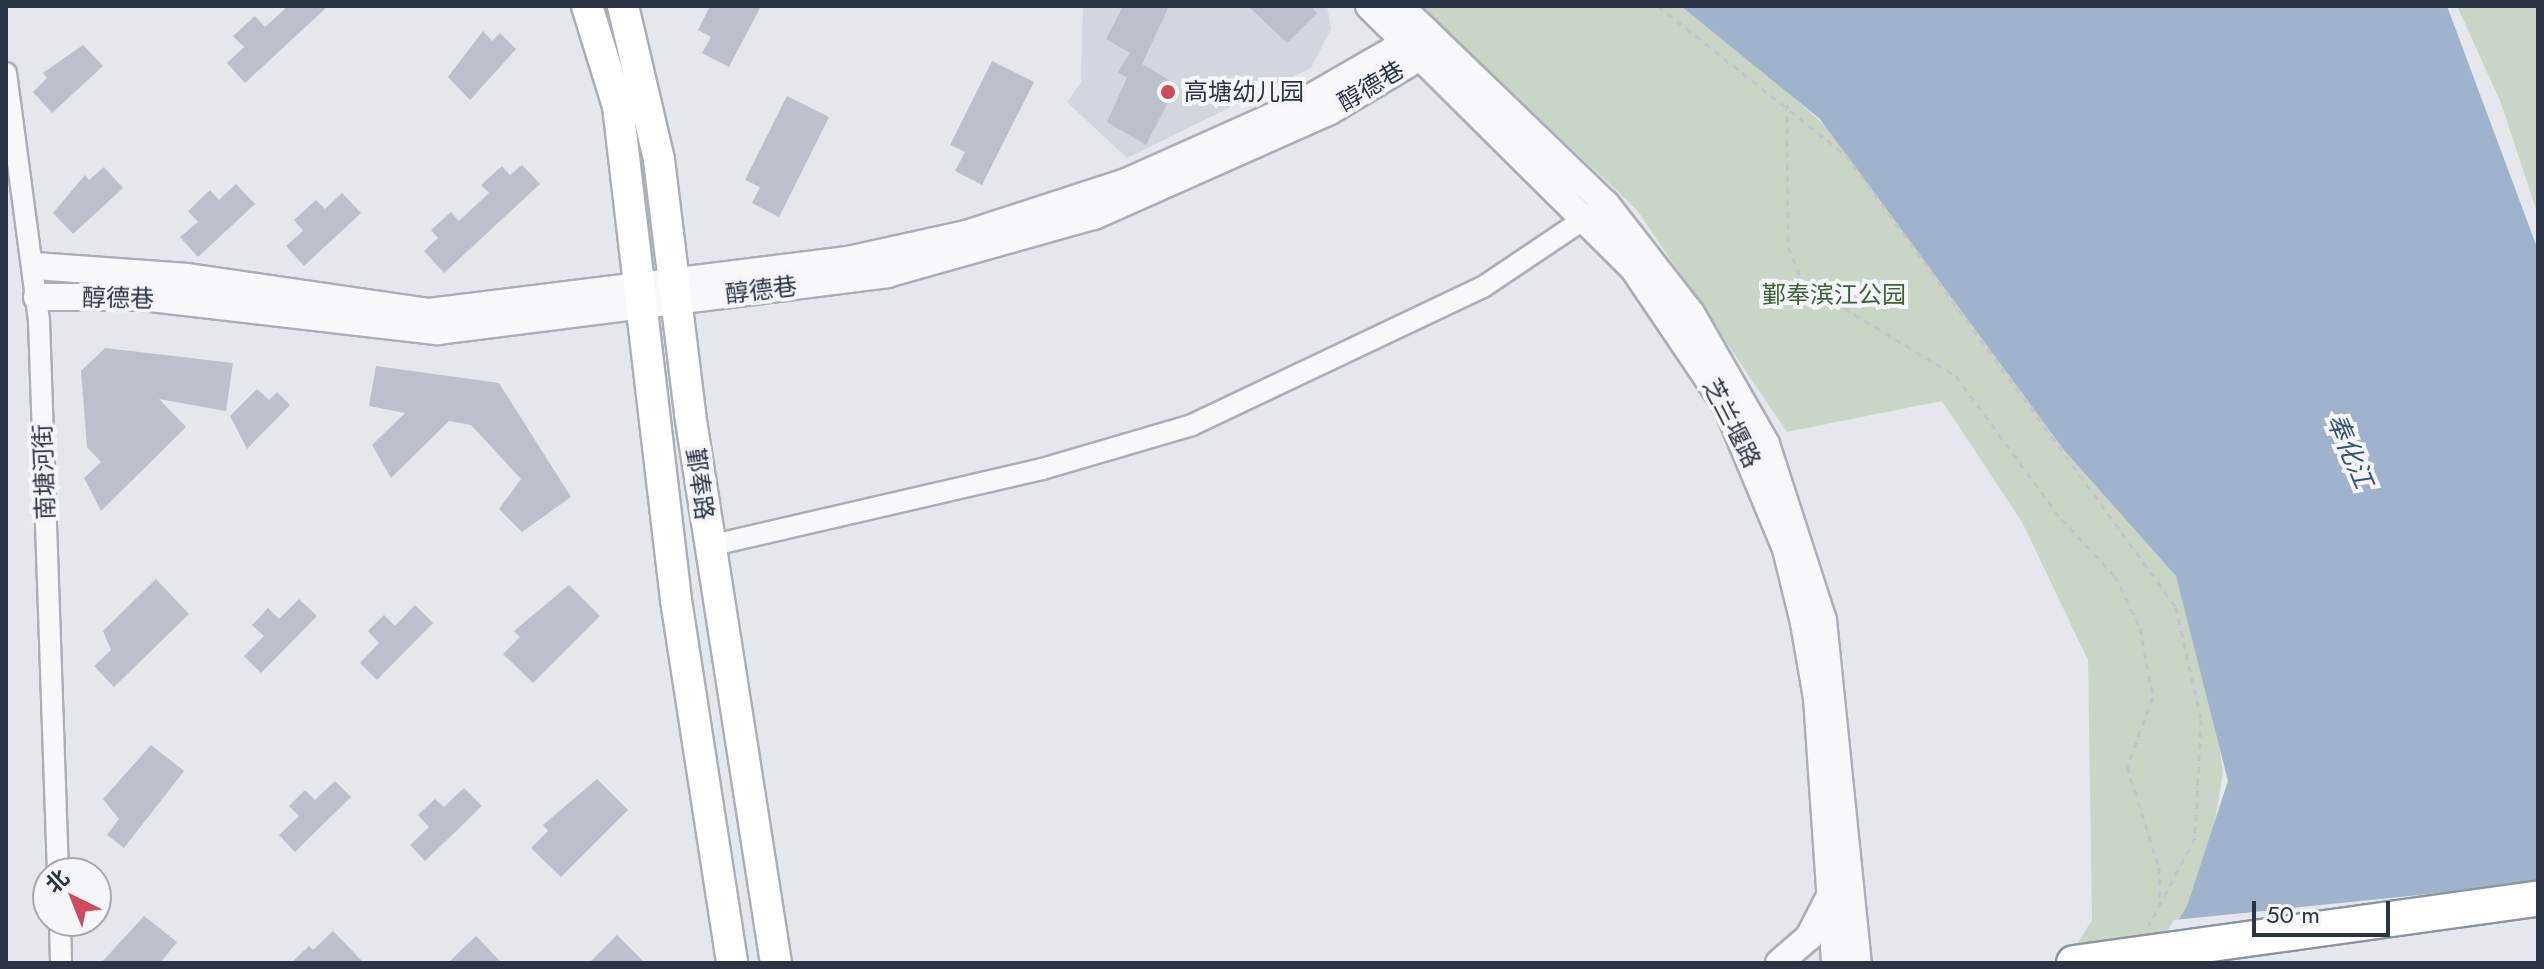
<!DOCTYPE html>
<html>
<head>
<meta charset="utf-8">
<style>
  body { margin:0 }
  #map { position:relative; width:2544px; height:969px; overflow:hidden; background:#e4e7ec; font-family:Jost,"Noto Sans SC",sans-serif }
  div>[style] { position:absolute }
  .built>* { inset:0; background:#d2d6de }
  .green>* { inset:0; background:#c9d6c5 }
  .water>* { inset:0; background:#9fb4cc }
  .pier>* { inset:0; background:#e4e7ec }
  .building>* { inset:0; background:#bbc0ca }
  .path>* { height:3px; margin-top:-1.5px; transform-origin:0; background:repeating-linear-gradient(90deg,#c2c5cb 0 6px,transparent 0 12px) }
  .roads { filter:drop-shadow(2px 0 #a9aeb7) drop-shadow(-2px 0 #a9aeb7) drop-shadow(0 2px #a9aeb7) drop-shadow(0 -2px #a9aeb7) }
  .minor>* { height:20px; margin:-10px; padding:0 10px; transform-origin:10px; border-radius:10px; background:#f7f8fa }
  .tertiary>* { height:26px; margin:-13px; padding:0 13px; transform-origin:13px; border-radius:13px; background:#f7f8fa }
  .secondary>* { height:30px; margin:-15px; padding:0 15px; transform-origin:15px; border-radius:15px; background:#fff }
  .bridges { filter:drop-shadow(2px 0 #8b94a3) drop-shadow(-2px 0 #8b94a3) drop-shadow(0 2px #8b94a3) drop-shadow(0 -2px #8b94a3) }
  .trunk-bridge>* { height:34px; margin:-17px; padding:0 17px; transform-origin:17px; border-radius:17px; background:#fff }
  .dots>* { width:22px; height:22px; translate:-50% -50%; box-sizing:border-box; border:4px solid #f4f6f9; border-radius:50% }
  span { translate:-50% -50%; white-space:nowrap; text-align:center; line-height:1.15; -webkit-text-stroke:8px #f4f6f9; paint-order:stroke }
  .street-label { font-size:24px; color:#2b3445 }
  .poi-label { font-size:24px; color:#2b3445 }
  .left { translate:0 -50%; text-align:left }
  .park-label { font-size:24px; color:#3f6138 }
  .water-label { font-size:26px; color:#34527a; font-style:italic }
  .frame { position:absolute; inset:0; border:8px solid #2b3445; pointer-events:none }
  .north { position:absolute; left:32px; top:857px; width:80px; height:80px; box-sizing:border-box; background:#f4f6f9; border:2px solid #a4a8b1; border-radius:50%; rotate:317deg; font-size:22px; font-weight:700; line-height:32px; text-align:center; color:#2b3445 }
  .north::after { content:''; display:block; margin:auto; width:28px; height:36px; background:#d1495b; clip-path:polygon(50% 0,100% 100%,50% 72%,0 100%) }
  .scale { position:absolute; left:2252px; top:901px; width:138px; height:36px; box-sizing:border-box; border:4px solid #2b3445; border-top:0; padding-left:10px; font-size:24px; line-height:28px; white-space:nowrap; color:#2b3445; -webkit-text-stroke:6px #f4f6f9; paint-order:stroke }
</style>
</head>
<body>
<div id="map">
  <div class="built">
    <div style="clip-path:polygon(1083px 6px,1327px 6px,1331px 29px,1311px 68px,1127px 158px,1067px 102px,1081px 82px)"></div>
  </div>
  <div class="green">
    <div style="clip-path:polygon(1420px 6px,1692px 6px,1907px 199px,2155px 528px,2202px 639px,2223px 771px,2204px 892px,2165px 963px,2065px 963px,2092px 920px,2088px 660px,2022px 522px,1942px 401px,1787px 432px,1637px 210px)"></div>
    <div style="clip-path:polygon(2457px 6px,2538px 6px,2538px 215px,2501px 103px)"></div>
  </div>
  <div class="water">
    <div style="clip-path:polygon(1681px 6px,2447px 6px,2538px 250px,2538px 963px,2153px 963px,2187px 906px,2228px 781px,2176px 576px,2064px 450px,1820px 119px)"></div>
  </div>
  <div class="pier">
    <div style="clip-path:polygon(2538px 883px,2538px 963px,2149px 963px,2174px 920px)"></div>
  </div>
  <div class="building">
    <div style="clip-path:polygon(288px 6px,328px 6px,245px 83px,227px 63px,244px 47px,233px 36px,255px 16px,265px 27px)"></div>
    <div style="clip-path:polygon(710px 6px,761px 6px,729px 67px,702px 53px,711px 37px,698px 30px)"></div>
    <div style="clip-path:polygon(1123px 6px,1169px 6px,1142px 64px,1177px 85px,1146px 145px,1107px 122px,1127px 78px,1118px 72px,1130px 53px,1106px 39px)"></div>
    <div style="clip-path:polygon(1248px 6px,1310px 6px,1317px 13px,1287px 43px)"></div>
    <div style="clip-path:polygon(483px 31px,492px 41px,500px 33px,516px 49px,470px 100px,448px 77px)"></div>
    <div style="clip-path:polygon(83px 45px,103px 66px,52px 113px,33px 92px,47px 78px,43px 73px)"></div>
    <div style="clip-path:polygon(992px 61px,1034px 82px,982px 185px,955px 171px,965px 152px,950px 145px)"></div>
    <div style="clip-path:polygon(787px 96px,829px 117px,779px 217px,752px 203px,760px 187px,745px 180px)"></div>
    <div style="clip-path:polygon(522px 165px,540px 184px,444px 273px,424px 251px,438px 238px,431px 230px,451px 212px,459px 221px,489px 193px,481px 185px,502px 166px,510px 175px)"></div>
    <div style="clip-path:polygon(104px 167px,123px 188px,73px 234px,53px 213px,85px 175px,89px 180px)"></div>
    <div style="clip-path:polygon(236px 184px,255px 204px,198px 257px,180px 237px,198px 222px,188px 211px,210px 190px,219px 200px)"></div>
    <div style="clip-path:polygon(342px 193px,361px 213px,304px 266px,286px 246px,303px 231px,294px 220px,316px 200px,325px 209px)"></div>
    <div style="clip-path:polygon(105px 348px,233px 363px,226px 411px,159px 399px,186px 427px,101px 511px,84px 478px,101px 462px,87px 447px,81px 371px)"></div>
    <div style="clip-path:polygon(376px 366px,499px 383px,571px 497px,522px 532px,499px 509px,521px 479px,471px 425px,449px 421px,391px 478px,372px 445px,405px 413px,369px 406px)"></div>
    <div style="clip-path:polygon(257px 389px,269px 400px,277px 392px,290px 405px,247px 449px,230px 416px)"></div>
    <div style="clip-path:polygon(156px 579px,189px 614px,114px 687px,94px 666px,111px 650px,103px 631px)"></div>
    <div style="clip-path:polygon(569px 585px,600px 616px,533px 683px,503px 654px,520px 637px,514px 631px)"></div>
    <div style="clip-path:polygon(299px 599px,317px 616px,261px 673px,244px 656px,264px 636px,252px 625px,268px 608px,279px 619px)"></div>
    <div style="clip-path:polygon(415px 605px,433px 623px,377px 680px,360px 663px,379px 643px,368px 631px,384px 615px,395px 626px)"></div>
    <div style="clip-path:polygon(151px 745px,184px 771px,124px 848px,107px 835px,119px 819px,103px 799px)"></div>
    <div style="clip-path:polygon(597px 779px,628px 810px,561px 877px,531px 848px,548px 831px,543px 825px)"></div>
    <div style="clip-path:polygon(335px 781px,351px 797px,295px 852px,279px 835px,299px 816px,289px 806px,305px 790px,315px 800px)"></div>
    <div style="clip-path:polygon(464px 788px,482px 806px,425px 861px,410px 845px,429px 827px,418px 815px,435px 799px,444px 807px)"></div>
    <div style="clip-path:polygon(144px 916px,177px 942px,160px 963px,101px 963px)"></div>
    <div style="clip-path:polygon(333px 931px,364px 963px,291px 963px,309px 946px,313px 950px)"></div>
    <div style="clip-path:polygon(617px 935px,645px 963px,589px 963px)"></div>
    <div style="clip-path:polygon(476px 936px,502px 963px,448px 963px)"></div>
  </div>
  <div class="path">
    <div style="left:1658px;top:6px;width:240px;rotate:38.4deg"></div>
    <div style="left:1846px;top:155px;width:560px;rotate:53.87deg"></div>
    <div style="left:2176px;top:607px;width:115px;rotate:77.4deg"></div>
    <div style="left:2201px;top:719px;width:119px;rotate:92.9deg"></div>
    <div style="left:2195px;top:838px;width:98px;rotate:117.9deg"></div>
    <div style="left:1787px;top:104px;width:143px;rotate:89.6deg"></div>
    <div style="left:1788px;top:247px;width:39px;rotate:67deg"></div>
    <div style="left:1803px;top:283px;width:179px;rotate:31.3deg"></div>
    <div style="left:1956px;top:376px;width:177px;rotate:53.7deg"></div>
    <div style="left:2061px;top:519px;width:79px;rotate:46.5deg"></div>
    <div style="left:2115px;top:576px;width:58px;rotate:64.3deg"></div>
    <div style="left:2140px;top:628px;width:70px;rotate:79.3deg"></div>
    <div style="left:2153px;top:697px;width:75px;rotate:110.4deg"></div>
    <div style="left:2127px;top:767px;width:105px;rotate:72.3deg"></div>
    <div style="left:2159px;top:867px;width:32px;rotate:88deg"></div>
  </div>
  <div class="roads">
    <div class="minor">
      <div style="left:6px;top:73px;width:250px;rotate:82.4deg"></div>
      <div style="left:39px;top:321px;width:552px;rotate:88.03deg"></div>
      <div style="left:709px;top:546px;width:342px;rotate:-13deg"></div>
      <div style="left:1042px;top:469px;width:156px;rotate:-16.3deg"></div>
      <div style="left:1192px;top:425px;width:322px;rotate:-25.4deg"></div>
      <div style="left:1483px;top:287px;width:136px;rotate:-33.9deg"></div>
      <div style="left:60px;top:921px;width:42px;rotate:88.6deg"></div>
    </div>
    <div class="tertiary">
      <div style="left:1369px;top:6px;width:372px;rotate:44.8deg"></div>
      <div style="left:1633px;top:268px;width:168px;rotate:55.9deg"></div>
      <div style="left:1727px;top:407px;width:154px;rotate:67.4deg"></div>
      <div style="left:1786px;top:549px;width:76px;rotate:76.3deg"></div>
      <div style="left:1804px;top:623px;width:76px;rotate:80.2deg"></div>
      <div style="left:1817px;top:698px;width:266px;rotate:86.1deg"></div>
      <div style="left:1400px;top:6px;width:286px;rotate:43.9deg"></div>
      <div style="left:1606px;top:204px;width:138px;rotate:52.1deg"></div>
      <div style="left:1691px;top:313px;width:151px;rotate:60.2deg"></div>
      <div style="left:1766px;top:444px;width:185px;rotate:72.1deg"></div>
      <div style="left:1823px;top:620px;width:345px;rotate:84.2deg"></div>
      <div style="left:35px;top:266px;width:153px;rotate:4.1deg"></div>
      <div style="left:188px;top:277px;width:244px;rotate:8.3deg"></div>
      <div style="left:429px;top:312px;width:422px;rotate:-7.1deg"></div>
      <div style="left:848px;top:260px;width:121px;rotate:-12.4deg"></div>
      <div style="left:966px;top:234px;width:168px;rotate:-18deg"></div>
      <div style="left:1126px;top:182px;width:186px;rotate:-24.1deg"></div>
      <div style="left:1296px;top:106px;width:150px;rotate:-30deg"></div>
      <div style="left:37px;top:297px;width:105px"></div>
      <div style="left:142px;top:297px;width:298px;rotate:6.6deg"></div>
      <div style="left:438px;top:331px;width:453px;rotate:-7.2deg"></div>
      <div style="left:887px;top:274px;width:215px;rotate:-15.7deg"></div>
      <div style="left:1094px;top:216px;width:258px;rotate:-24deg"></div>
      <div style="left:1330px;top:111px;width:128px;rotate:-31deg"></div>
      <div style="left:1779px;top:963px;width:40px;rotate:-41deg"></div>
      <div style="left:1809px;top:937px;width:46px;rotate:-62.9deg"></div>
    </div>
    <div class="secondary">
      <div style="left:587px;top:6px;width:105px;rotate:72.8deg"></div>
      <div style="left:618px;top:106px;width:497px;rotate:83.3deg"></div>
      <div style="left:676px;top:600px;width:367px;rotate:81.2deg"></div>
      <div style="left:623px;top:6px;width:158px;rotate:76.8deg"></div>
      <div style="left:659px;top:160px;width:256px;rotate:83deg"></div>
      <div style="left:690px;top:414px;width:556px;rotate:81.1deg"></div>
    </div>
  </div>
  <div class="bridges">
    <div class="trunk-bridge">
      <div style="left:2074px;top:963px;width:468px;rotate:-7.9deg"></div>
    </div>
  </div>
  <div class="dots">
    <div style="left:1168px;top:92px;background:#d1495b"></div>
  </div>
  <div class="street-label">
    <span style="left:1371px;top:86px;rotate:-31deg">醇德巷</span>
    <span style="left:761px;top:290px;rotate:-7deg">醇德巷</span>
    <span style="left:118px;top:298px;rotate:1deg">醇德巷</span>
    <span style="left:1732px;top:423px;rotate:63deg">芝兰堰路</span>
    <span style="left:44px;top:472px;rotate:-92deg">南塘河街</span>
    <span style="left:700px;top:484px;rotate:82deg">鄞奉路</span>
  </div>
  <div class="poi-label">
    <span class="left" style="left:1184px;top:92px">高塘幼儿园</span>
  </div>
  <div class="park-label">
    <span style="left:1834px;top:295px">鄞奉滨江公园</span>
  </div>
  <div class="water-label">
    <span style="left:2349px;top:451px;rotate:67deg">奉化江</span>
  </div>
  <div class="frame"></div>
  <div class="north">北</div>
  <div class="scale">50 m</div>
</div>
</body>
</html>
